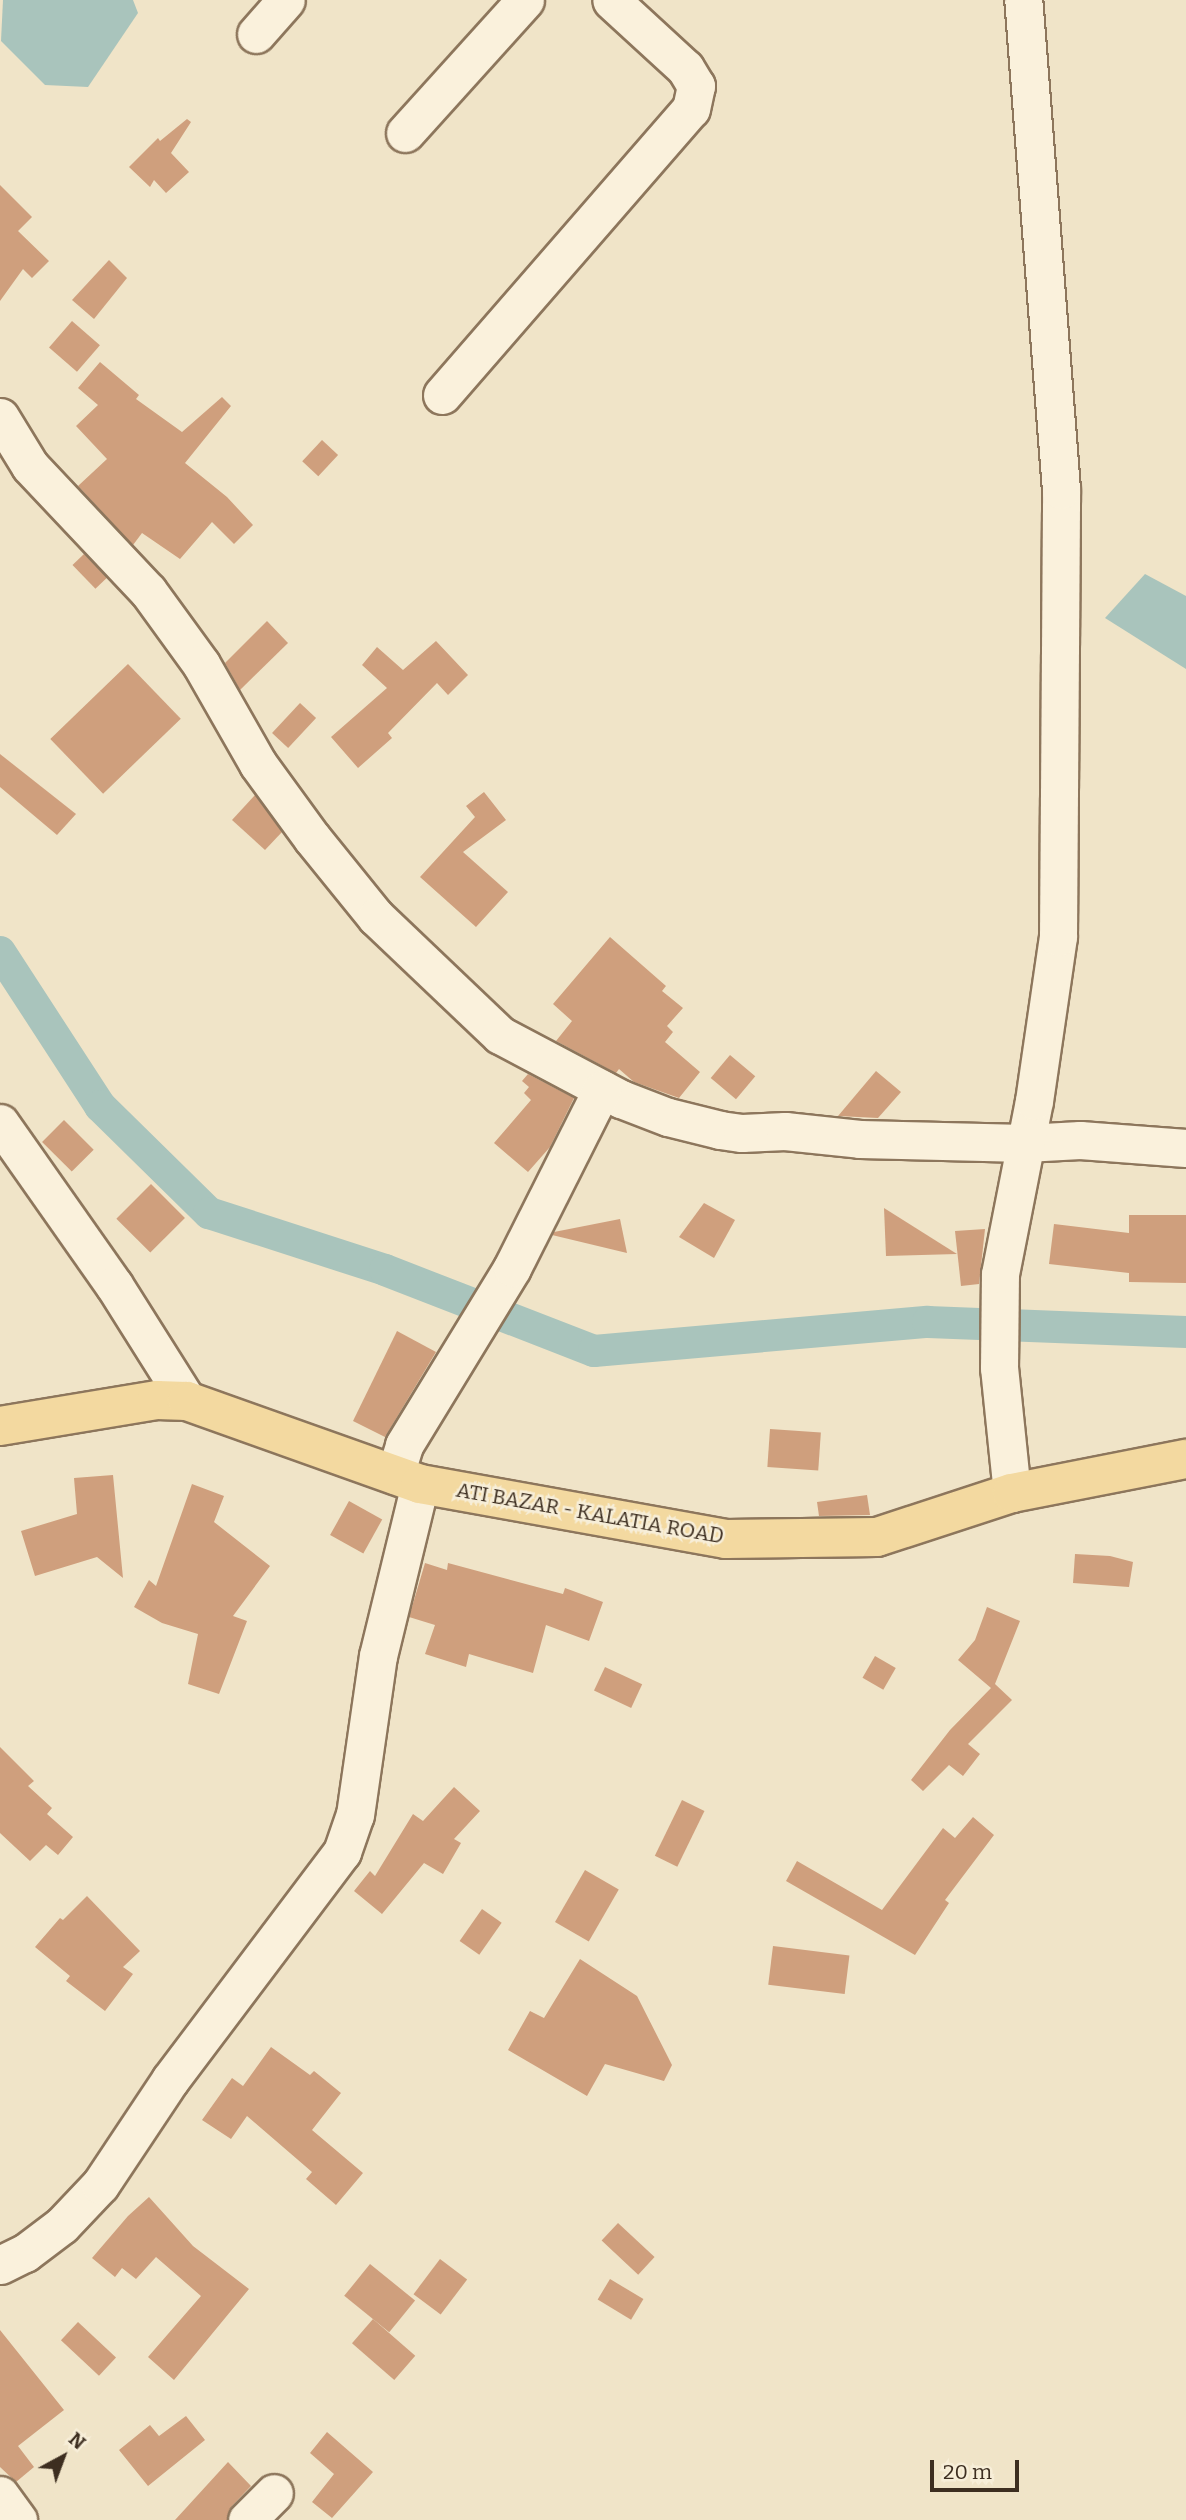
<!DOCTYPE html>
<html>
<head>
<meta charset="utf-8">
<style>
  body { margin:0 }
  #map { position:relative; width:1186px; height:2520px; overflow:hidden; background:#f0e4c8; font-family:Bitter,serif }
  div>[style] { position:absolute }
  .water>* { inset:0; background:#a9c4bc }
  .canal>* { height:32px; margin:-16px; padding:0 16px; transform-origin:16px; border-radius:16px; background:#a9c4bc }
  .building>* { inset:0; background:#cf9f7d; transform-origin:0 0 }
  .roads { filter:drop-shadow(2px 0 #8d765c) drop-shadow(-2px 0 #8d765c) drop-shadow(0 2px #8d765c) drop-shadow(0 -2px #8d765c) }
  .minor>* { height:37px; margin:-18.5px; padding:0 18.5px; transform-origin:18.5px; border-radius:18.5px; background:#faf1dc }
  .major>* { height:38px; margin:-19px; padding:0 19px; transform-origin:19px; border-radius:19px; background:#f3d9a0 }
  span { translate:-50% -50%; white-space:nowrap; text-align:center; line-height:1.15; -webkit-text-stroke:5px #f7eed8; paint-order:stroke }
  .street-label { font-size:21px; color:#3d2e20 }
  .north { position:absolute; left:28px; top:2422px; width:70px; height:70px; -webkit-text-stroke:5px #f7eed8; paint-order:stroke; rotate:41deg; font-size:19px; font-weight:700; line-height:28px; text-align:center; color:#3d2e20 }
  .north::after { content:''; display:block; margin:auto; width:24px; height:32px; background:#3d2e20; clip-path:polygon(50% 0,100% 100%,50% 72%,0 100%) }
  .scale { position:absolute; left:930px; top:2460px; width:89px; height:32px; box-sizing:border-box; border:4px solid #3d2e20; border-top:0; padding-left:9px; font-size:21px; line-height:24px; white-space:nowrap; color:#3d2e20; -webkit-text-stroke:5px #f7eed8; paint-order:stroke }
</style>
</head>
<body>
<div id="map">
  <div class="water">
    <div style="clip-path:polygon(3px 0,133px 0,138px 13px,88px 87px,45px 85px,1px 41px)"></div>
    <div style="clip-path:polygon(1145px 574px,1186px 596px,1186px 669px,1105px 618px)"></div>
  </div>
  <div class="canal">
    <div style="left:0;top:952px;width:184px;rotate:57deg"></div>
    <div style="left:100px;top:1106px;width:153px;rotate:44.5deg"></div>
    <div style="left:209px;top:1213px;width:185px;rotate:17.9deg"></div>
    <div style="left:385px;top:1270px;width:224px;rotate:21.2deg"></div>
    <div style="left:594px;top:1351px;width:335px;rotate:-5deg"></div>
    <div style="left:928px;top:1322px;width:258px;rotate:2.2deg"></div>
  </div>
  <div class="building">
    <div style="clip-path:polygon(187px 119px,191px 122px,171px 153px,189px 172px,166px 193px,154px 180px,150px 187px,129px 167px,158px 138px,160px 141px)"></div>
    <div style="clip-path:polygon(0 185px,32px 217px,18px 231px,49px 261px,32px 278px,23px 269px,0 301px)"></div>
    <div style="clip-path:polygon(109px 260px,127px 278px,94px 319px,72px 300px)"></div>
    <div style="left:72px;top:321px;width:37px;height:35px;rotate:41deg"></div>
    <div style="clip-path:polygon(100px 362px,139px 395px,136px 399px,182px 432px,222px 397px,231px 406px,185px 463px,227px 497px,253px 525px,234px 544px,212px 522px,180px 559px,142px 533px,133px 545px,78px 486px,107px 459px,76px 426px,98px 405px,78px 388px)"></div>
    <div style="left:322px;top:440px;width:22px;height:29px;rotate:43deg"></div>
    <div style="left:84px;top:554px;width:33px;height:16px;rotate:46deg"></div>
    <div style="clip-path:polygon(267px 621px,288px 643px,240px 690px,225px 663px)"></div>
    <div style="clip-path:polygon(436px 641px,468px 675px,448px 695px,437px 683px,388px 733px,392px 738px,358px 768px,331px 737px,387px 688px,362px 665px,377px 647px,403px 670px)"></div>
    <div style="left:128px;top:664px;width:76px;height:108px;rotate:46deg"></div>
    <div style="left:300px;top:703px;width:22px;height:41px;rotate:43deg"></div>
    <div style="clip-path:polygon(0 754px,76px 814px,57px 835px,0 787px)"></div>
    <div style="clip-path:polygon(484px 792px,506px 820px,463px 852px,508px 892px,476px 927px,420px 877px,475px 817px,466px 806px)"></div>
    <div style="clip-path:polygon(255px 795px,282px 832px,265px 850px,232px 820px)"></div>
    <div style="clip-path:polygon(610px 937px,666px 986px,662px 991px,683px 1008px,667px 1026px,673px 1032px,665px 1042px,700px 1072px,679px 1098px,634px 1082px,619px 1069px,616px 1073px,556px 1041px,572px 1021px,553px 1004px)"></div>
    <div style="left:730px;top:1055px;width:33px;height:30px;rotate:40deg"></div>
    <div style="clip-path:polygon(876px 1071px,901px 1092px,878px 1118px,838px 1116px)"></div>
    <div style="clip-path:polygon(528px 1074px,574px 1098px,550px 1147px,528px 1172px,494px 1143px,531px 1100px,524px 1093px,529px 1087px,522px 1081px)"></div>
    <div style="left:64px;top:1120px;width:42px;height:31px;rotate:45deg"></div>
    <div style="left:151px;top:1184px;width:48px;height:49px;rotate:45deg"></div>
    <div style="clip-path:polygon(704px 1203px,735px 1220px,714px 1258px,679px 1237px)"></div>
    <div style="clip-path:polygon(884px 1208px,957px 1254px,886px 1256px)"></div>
    <div style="clip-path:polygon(1129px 1215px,1186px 1215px,1186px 1283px,1129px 1282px,1129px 1273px,1049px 1264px,1054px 1224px,1129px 1233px)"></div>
    <div style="clip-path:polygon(620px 1219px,627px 1253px,552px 1235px,554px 1232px)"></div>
    <div style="clip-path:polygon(985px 1229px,979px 1284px,961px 1286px,955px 1231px)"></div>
    <div style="clip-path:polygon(397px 1331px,436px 1352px,385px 1437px,353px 1421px)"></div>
    <div style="left:770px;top:1429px;width:51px;height:38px;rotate:4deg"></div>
    <div style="clip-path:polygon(113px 1475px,123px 1578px,97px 1557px,35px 1576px,21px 1531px,77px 1514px,74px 1478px)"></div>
    <div style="clip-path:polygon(192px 1484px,224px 1496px,214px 1522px,270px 1566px,233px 1616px,247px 1621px,219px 1694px,188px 1684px,198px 1634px,162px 1623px,134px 1607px,149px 1580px,156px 1586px)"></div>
    <div style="clip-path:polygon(867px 1495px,870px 1515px,819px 1516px,817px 1502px)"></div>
    <div style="left:349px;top:1501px;width:38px;height:39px;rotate:29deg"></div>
    <div style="clip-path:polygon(1075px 1554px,1110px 1556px,1133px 1562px,1129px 1587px,1073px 1583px)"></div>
    <div style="clip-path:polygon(425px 1563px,447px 1570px,448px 1563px,563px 1594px,565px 1588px,603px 1602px,589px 1641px,546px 1625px,533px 1673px,469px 1654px,466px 1667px,425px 1654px,435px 1625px,409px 1617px)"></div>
    <div style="clip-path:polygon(987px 1607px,1020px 1621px,995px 1684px,1012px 1700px,968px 1744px,980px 1754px,963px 1776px,949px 1765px,923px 1791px,911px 1780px,950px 1730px,991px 1688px,958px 1660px,975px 1640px)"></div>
    <div style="left:875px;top:1656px;width:24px;height:25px;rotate:30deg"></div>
    <div style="left:605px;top:1667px;width:41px;height:26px;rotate:25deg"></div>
    <div style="clip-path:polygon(0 1747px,34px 1781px,28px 1786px,52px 1808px,47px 1814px,73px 1837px,58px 1855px,46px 1845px,30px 1861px,0 1833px)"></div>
    <div style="clip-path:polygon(454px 1787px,480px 1811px,454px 1839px,461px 1843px,443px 1874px,424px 1863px,382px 1914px,354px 1891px,370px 1871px,375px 1876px,413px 1814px,423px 1821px)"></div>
    <div style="left:682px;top:1800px;width:25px;height:62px;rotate:26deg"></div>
    <div style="clip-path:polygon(973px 1817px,994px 1835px,945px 1900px,949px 1903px,915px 1955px,786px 1881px,797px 1861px,882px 1910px,943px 1828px,955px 1838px)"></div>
    <div style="left:585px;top:1870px;width:39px;height:60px;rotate:30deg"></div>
    <div style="clip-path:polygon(87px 1896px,140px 1951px,123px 1967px,133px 1974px,105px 2011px,66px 1981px,70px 1976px,35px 1947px,60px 1918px,63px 1920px)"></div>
    <div style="left:482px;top:1909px;width:24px;height:39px;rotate:35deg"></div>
    <div style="left:773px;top:1946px;width:77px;height:39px;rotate:7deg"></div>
    <div style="clip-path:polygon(580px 1959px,637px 1996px,672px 2065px,664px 2081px,605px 2064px,587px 2096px,508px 2050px,530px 2011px,544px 2018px)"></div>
    <div style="clip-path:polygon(271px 2047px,310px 2075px,314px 2071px,341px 2093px,312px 2130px,363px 2173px,336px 2205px,306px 2179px,312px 2172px,247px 2116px,231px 2139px,202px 2120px,232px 2078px,243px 2086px)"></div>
    <div style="clip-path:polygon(149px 2197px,193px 2246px,249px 2289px,174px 2380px,148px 2357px,201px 2296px,156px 2257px,136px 2279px,122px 2268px,115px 2277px,92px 2258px,128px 2216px)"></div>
    <div style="left:618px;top:2223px;width:50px;height:24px;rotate:43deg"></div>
    <div style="left:440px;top:2259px;width:34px;height:44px;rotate:37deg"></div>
    <div style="left:370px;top:2264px;width:58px;height:41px;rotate:39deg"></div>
    <div style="left:610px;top:2279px;width:39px;height:24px;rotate:31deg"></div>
    <div style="left:373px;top:2319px;width:56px;height:32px;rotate:41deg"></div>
    <div style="left:78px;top:2322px;width:52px;height:25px;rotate:43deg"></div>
    <div style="clip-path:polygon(0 2330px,64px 2410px,18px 2446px,34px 2467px,16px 2482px,0 2467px)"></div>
    <div style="clip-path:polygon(186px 2416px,205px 2440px,148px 2486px,119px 2450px,150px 2425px,159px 2436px)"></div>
    <div style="clip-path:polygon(327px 2432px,373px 2472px,332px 2518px,312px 2502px,334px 2474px,310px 2453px)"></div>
    <div style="clip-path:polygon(228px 2462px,251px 2486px,232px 2506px,227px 2520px,175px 2520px)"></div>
  </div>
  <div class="roads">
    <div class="minor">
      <div style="left:256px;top:34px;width:45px;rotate:-48.6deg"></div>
      <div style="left:405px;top:133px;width:179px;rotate:-47.9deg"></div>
      <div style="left:442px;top:395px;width:379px;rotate:-49deg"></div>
      <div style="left:691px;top:109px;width:24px;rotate:-78deg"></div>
      <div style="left:696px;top:86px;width:21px;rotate:-121deg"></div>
      <div style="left:685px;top:68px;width:100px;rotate:-137.4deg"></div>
      <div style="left:0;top:417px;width:57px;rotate:58.5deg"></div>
      <div style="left:30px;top:466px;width:172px;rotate:46.7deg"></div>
      <div style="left:148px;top:591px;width:90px;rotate:54deg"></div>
      <div style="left:201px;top:664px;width:115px;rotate:60.3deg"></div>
      <div style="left:258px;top:764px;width:92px;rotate:53.9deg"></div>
      <div style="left:312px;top:838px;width:102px;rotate:51deg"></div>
      <div style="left:376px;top:917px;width:171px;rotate:43.6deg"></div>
      <div style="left:500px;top:1035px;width:137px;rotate:27.9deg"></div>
      <div style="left:621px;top:1099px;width:50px;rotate:21deg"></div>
      <div style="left:668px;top:1117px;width:54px;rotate:14deg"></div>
      <div style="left:720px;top:1130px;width:22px;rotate:8deg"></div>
      <div style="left:742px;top:1133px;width:43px;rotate:-2.7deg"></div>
      <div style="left:785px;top:1131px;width:75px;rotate:6.1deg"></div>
      <div style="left:860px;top:1139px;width:165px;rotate:1.4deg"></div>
      <div style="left:1025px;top:1143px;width:55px;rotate:-3.1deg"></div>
      <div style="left:1080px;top:1140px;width:106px;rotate:4.3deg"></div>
      <div style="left:0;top:1123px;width:198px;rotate:54.9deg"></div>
      <div style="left:114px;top:1285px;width:137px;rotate:57.8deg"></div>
      <div style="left:395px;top:1475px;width:31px;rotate:-73deg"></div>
      <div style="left:404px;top:1445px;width:207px;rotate:-58.6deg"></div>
      <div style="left:512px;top:1268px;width:200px;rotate:-63.3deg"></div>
      <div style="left:1012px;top:1493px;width:126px;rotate:-95.9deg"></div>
      <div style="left:999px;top:1368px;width:94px;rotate:-89.4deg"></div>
      <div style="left:1000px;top:1274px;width:176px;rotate:-78.9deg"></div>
      <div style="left:1034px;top:1101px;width:166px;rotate:-81.7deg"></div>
      <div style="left:1058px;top:937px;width:447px;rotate:-89.6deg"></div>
      <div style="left:1061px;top:490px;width:491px;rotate:-94.4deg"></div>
      <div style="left:0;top:2265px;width:28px;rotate:-26deg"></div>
      <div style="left:25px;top:2253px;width:46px;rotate:-37.1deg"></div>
      <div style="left:62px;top:2225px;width:55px;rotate:-46.5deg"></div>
      <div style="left:100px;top:2185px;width:126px;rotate:-56.3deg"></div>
      <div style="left:170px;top:2080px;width:286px;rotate:-53deg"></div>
      <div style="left:342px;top:1852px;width:39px;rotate:-71deg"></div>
      <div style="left:355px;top:1815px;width:161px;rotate:-81.8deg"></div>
      <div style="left:378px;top:1656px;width:177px;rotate:-76.3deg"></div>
      <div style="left:0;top:2495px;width:31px;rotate:54deg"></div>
      <div style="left:247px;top:2520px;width:38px;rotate:-45deg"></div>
    </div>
    <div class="major">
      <div style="left:0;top:1426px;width:159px;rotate:-9.4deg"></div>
      <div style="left:157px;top:1400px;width:30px;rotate:2deg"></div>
      <div style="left:187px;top:1401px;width:247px;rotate:19.6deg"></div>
      <div style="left:420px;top:1484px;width:311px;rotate:10.2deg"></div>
      <div style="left:726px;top:1539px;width:151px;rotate:-0.8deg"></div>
      <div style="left:877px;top:1537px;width:142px;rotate:-18.1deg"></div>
      <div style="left:1012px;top:1493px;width:177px;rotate:-11.1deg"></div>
    </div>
  </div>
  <div class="street-label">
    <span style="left:590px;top:1513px;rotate:10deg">ATI BAZAR - KALATIA ROAD</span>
  </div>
  <div class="north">N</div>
  <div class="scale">20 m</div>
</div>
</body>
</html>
